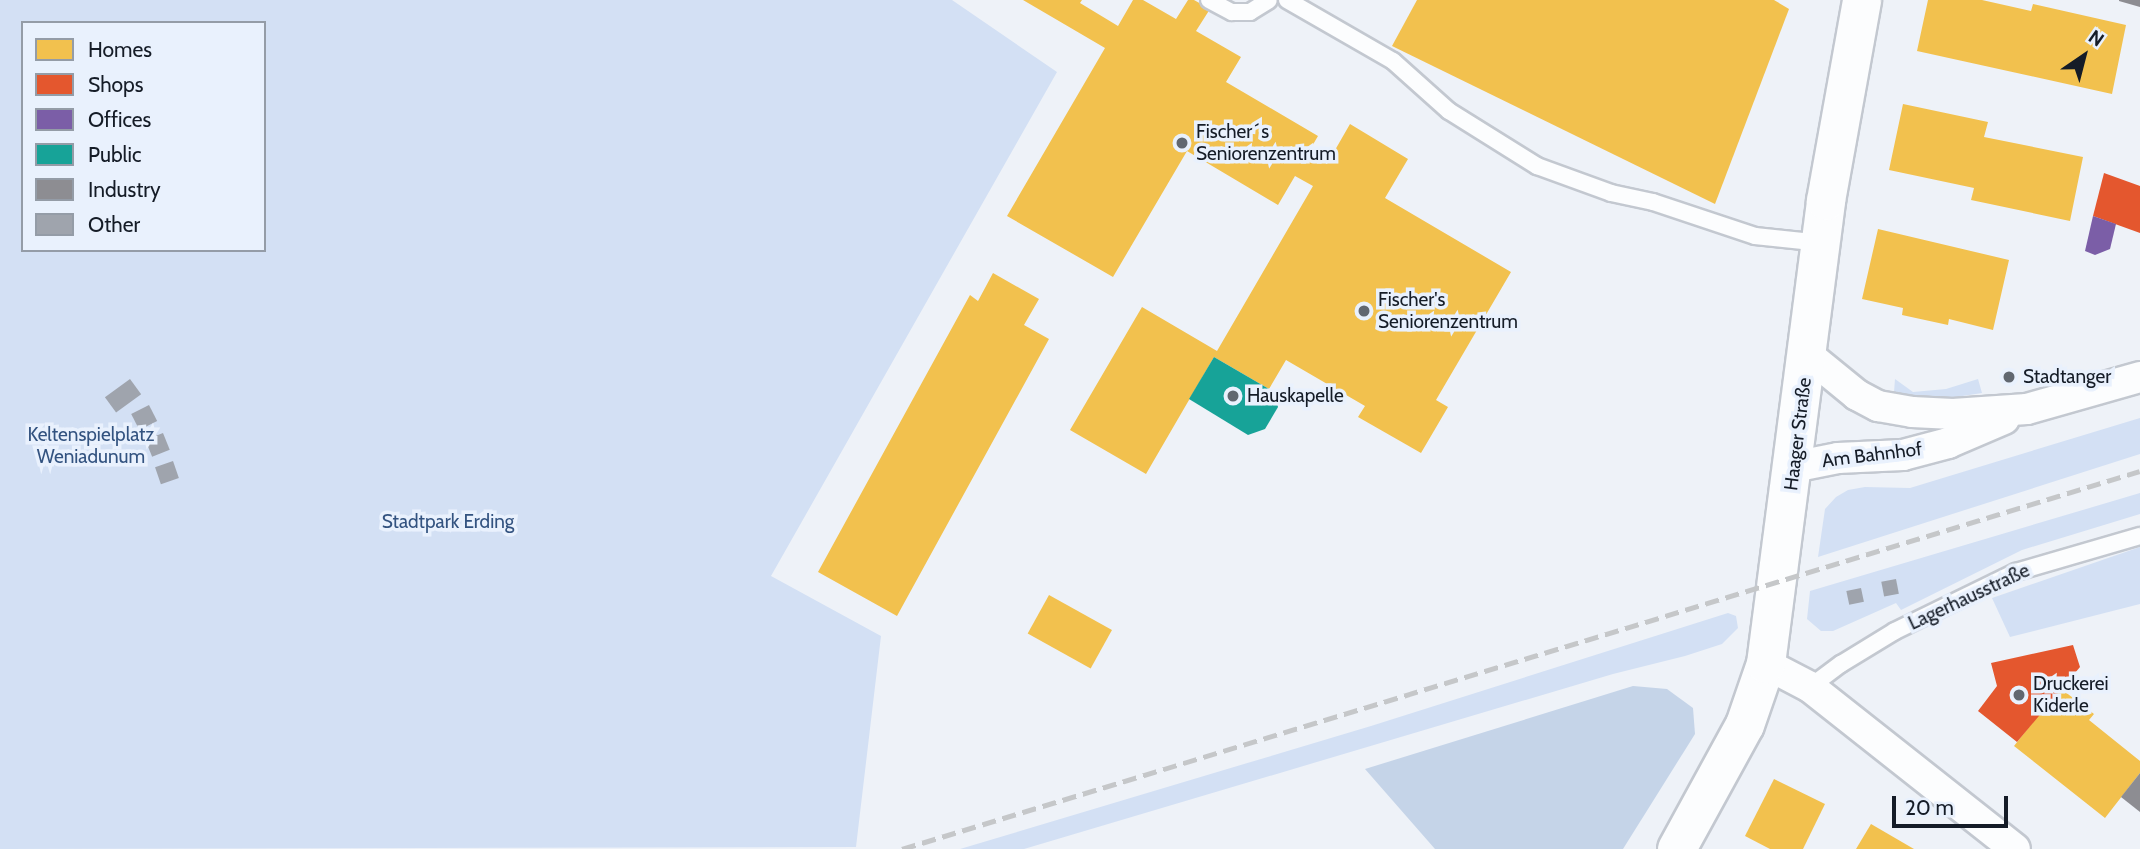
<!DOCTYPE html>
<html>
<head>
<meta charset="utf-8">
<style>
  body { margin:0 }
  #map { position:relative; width:2140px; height:849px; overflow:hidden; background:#eef2f8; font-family:Cabin,sans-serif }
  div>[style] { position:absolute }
  .green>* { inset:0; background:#d3e0f4 }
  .forest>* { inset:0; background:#c5d4e8 }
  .homes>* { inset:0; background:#f2c14e; transform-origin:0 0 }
  .shops>* { inset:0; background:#e4572e }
  .offices>* { inset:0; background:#7b5ea7 }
  .public>* { inset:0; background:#17a398 }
  .industry>* { inset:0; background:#8d8d92 }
  .building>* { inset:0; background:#9fa4ad; transform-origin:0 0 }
  .roads { filter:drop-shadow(2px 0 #c3c8d0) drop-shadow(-2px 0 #c3c8d0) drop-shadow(0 2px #c3c8d0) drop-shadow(0 -2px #c3c8d0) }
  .lane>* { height:16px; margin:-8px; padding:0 8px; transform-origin:8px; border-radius:8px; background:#fcfdfe }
  .street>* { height:30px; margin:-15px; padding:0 15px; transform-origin:15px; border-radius:15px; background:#fcfdfe }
  .secondary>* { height:38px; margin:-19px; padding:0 19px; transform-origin:19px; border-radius:19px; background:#fcfdfe }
  .rail>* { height:5px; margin-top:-2.5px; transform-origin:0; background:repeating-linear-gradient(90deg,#c5c7c9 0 14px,transparent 0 21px) }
  .dots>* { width:19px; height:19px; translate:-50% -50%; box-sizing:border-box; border:4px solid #e9f1fd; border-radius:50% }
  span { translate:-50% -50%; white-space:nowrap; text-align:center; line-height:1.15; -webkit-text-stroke:7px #e9f1fd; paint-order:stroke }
  .poi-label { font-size:19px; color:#151c27 }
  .left { translate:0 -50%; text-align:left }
  .street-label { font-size:19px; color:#151c27 }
  .park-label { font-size:19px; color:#335380 }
  .legend { position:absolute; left:21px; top:21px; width:245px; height:231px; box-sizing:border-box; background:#e9f1fd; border:2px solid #949ca7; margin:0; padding:9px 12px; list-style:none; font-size:21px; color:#151c27 }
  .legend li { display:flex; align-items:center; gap:14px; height:35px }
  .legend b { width:35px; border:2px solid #949ca7 }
  .north { position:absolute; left:2049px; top:21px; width:70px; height:70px; -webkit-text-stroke:5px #e9f1fd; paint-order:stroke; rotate:35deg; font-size:19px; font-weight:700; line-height:28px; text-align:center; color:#151c27 }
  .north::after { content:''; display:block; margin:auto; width:24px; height:32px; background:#151c27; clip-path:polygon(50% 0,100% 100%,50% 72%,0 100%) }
  .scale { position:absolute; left:1892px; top:796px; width:116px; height:32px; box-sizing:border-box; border:4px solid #151c27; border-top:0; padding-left:9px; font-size:21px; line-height:24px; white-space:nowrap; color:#151c27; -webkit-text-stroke:5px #e9f1fd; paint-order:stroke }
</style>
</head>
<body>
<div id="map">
  <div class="green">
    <div style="clip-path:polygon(evenodd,0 0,952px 0,1057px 72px,771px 576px,881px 636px,856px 847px,0 849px,0 0,23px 23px,264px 23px,264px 250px,23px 250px,23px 23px)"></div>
    <div style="clip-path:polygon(1895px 379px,1913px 392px,1946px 389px,1978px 379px,1982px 393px,1956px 397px,1906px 398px,1894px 392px)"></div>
    <div style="clip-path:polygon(2140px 418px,2140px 454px,1818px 557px,1825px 509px,1836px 497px,1848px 490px,1865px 487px,1910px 488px)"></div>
    <div style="clip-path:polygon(2140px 493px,2140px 514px,2022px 550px,1901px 610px,1896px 603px,1833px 631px,1821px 631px,1807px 619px,1810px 591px)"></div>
    <div style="clip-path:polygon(2140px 547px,2140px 604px,2010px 637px,1992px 598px)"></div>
    <div style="clip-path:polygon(1728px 613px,1736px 616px,1738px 628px,1722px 644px,1685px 656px,1613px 674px,1024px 849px,960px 849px,1371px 726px)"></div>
  </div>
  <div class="forest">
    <div style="clip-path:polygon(1633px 686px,1667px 689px,1693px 708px,1695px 734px,1623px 849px,1435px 849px,1365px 769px)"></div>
  </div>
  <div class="homes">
    <div style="clip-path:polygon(1023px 0,1082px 0,1080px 3px,1118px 26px,1133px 0,1143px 0,1176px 19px,1188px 0,1194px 0,1210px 9px,1196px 31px,1241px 57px,1226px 82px,1318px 136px,1308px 153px,1327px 164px,1350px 124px,1408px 159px,1385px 198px,1511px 272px,1436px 400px,1448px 407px,1421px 453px,1358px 417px,1365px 406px,1286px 360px,1269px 389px,1214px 357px,1146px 474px,1070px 430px,1142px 307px,1217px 351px,1313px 186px,1295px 176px,1278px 205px,1187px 151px,1113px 277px,1007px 216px,1105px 48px)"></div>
    <div style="clip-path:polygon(1417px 0,1774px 0,1789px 9px,1715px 204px,1392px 46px)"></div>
    <div style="clip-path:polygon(1928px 0,1982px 0,2031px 11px,2033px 4px,2126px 25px,2112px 94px,1917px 51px)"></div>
    <div style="clip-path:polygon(1903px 104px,1988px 122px,1984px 137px,2083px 157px,2070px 221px,1971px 200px,1974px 188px,1889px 170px)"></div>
    <div style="clip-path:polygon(1878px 229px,2009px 260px,1993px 330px,1949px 319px,1948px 325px,1902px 315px,1903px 308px,1862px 299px)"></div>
    <div style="clip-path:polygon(993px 273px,1039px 299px,1024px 325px,1049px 339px,897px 616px,818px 572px,970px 295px,978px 301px)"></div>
    <div style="left:1049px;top:595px;width:72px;height:44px;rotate:29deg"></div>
    <div style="clip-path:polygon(2060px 688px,2094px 714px,2089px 720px,2140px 761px,2140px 773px,2105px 818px,2014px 746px)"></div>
    <div style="clip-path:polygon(1774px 779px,1825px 804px,1803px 849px,1770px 849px,1745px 836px)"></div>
    <div style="clip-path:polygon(1871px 824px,1914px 849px,1856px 849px)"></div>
  </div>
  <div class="shops">
    <div style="clip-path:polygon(2104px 173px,2140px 186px,2140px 233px,2093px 216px)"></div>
    <div style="clip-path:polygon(2073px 645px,2080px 667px,2017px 742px,1978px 711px,1997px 686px,1991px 663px)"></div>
  </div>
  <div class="offices">
    <div style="clip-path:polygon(2093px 216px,2116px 224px,2110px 249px,2095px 255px,2085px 251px)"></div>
  </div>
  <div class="public">
    <div style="clip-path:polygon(1214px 357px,1274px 392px,1278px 407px,1265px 429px,1248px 435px,1189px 399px)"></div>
  </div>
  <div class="industry">
    <div style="clip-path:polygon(2119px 0,2140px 0,2140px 7px,2119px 1px)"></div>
    <div style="clip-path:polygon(2140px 773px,2140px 812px,2121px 797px)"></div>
  </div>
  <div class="building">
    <div style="left:130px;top:379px;width:19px;height:31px;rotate:54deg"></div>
    <div style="left:149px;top:405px;width:18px;height:20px;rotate:63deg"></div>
    <div style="left:163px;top:433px;width:18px;height:19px;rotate:68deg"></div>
    <div style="left:173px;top:461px;width:18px;height:19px;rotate:71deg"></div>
    <div style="left:1896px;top:579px;width:15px;height:15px;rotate:79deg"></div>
    <div style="left:1861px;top:588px;width:14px;height:15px;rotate:78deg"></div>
  </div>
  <div class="roads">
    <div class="lane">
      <div style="left:1209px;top:0;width:26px;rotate:28deg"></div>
      <div style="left:1232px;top:12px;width:18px"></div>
      <div style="left:1250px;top:12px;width:22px;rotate:-32deg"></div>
      <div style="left:1287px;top:0;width:122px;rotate:29.9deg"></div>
      <div style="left:1393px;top:61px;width:75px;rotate:41.8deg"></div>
      <div style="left:1449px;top:111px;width:104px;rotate:32deg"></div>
      <div style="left:1537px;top:166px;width:79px;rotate:20deg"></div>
      <div style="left:1611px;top:193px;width:43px;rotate:12.1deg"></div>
      <div style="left:1653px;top:202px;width:108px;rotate:18.4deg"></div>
      <div style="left:1755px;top:236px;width:67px;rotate:6deg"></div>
      <div style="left:1810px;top:687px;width:39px;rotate:-37deg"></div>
      <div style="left:1841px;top:664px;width:63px;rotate:-31.4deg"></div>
      <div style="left:1895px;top:631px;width:135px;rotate:-26deg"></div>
      <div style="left:2016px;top:572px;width:129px;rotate:-16.2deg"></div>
    </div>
    <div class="street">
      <div style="left:1808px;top:355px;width:63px;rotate:39.2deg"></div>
      <div style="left:1857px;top:395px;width:24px;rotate:28deg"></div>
      <div style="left:1878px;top:406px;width:35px;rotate:10deg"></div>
      <div style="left:1912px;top:412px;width:41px;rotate:2.8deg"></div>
      <div style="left:1953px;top:414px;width:74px;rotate:-3.9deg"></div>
      <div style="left:2027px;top:409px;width:117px;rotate:-15.8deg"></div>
      <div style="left:1793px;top:467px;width:46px;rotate:-11.3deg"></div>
      <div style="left:1838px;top:458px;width:65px;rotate:-2.6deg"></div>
      <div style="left:1903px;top:455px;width:47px;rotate:-14.9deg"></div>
      <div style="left:1948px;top:443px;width:61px;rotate:-23.2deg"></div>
      <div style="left:1766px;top:664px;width:50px;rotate:27.6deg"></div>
      <div style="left:1810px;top:687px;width:261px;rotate:38.3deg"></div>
    </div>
    <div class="secondary">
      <div style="left:1677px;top:849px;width:141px;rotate:-61.3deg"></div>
      <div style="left:1745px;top:725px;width:65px;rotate:-71deg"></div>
      <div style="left:1766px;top:664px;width:467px;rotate:-82.6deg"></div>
      <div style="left:1826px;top:201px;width:204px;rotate:-79.8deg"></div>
    </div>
  </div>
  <div class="rail">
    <div style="left:902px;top:849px;width:1294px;rotate:-16.98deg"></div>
  </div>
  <div class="dots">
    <div style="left:1182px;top:143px;background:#616770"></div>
    <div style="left:1364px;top:311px;background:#616770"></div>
    <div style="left:2009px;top:377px;background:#616770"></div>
    <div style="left:1233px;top:396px;background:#616770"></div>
    <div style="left:2019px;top:695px;background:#616770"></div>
  </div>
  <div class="poi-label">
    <span class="left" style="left:1196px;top:143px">Fischer´s<br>Seniorenzentrum</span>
    <span class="left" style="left:1378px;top:311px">Fischer's<br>Seniorenzentrum</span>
    <span class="left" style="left:2023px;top:377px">Stadtanger</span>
    <span class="left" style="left:1247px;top:396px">Hauskapelle</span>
    <span class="left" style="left:2033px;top:695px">Druckerei<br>Kiderle</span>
  </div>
  <div class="street-label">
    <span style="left:1798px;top:434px;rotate:-83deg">Haager Straße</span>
    <span style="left:1872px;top:455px;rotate:-7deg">Am Bahnhof</span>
    <span style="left:1969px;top:597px;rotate:-25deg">Lagerhausstraße</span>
  </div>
  <div class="park-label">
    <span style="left:91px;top:446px">Keltenspielplatz<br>Weniadunum</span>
    <span style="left:448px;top:522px">Stadtpark Erding</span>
  </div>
  <ul class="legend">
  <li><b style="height:19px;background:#f2c14e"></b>Homes</li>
  <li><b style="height:19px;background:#e4572e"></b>Shops</li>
  <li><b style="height:19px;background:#7b5ea7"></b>Offices</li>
  <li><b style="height:19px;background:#17a398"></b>Public</li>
  <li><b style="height:19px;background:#8d8d92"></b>Industry</li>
  <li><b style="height:19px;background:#9fa4ad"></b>Other</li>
  </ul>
  <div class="north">N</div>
  <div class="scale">20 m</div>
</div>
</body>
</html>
